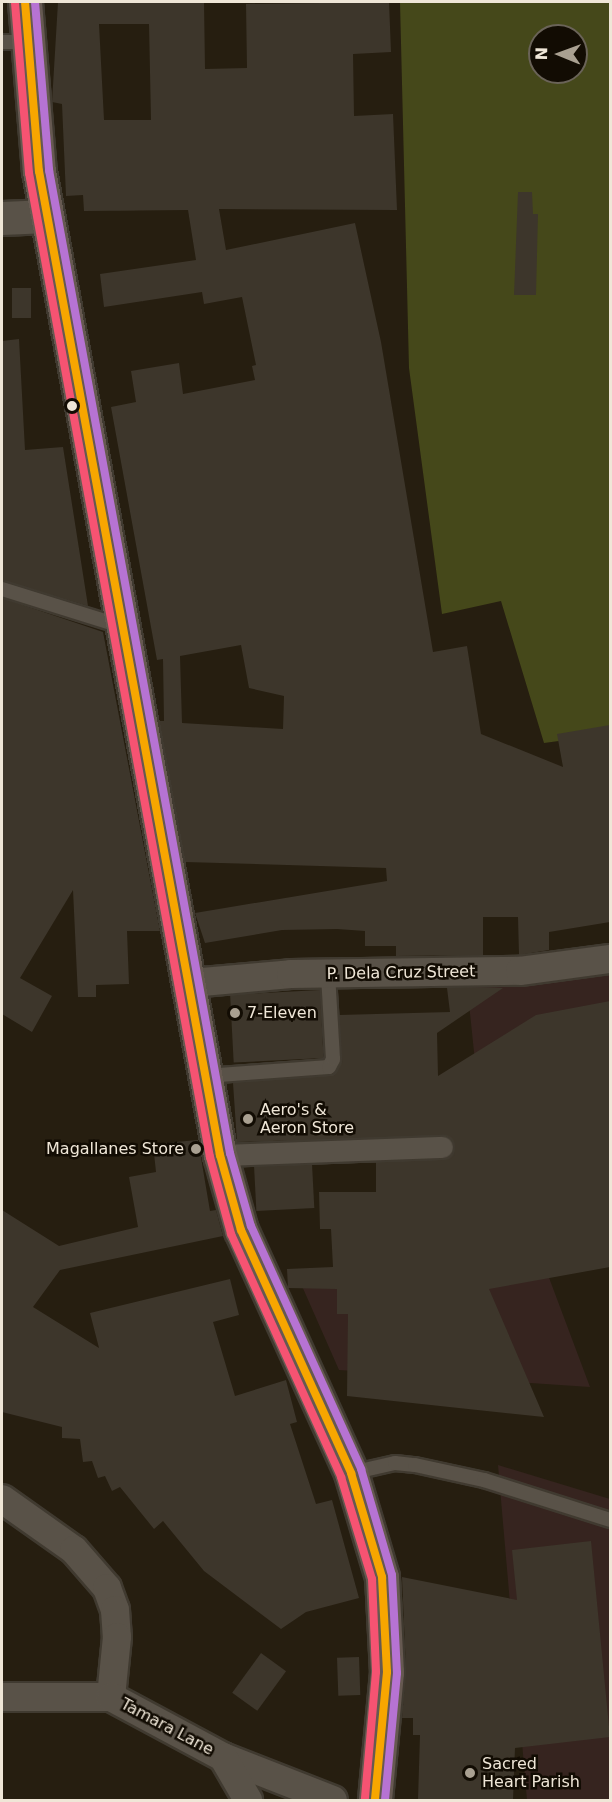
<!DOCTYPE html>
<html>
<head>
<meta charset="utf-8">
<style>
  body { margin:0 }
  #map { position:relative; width:612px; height:1802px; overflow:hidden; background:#261e10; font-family:"DejaVu Sans",sans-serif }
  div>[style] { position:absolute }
  .industrial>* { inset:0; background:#36241f }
  .green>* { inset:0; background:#45481a }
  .building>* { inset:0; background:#3d362b; transform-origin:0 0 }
  .roads { filter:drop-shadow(2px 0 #403a30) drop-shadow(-2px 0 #403a30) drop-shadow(0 2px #403a30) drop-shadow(0 -2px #403a30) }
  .service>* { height:14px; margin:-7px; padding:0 7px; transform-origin:7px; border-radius:7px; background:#595248 }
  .pedestrian>* { height:21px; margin:-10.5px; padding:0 10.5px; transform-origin:10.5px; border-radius:10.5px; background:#595248 }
  .minor>* { height:28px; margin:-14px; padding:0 14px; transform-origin:14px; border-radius:14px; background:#595248 }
  .secondary>* { height:33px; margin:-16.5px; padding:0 16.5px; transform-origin:16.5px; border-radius:16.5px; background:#595248 }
  .primary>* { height:33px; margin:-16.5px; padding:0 16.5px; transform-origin:16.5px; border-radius:16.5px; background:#665951 }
  .bus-1>* { height:8px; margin:-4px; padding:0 4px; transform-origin:4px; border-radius:4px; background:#f7a600 }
  .bus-2>* { height:8px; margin:-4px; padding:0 4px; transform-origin:4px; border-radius:4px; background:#f65372 }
  .bus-3>* { height:8px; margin:-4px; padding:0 4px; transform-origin:4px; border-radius:4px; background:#b673d3 }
  .dots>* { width:16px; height:16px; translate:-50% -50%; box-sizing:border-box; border:3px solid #120c03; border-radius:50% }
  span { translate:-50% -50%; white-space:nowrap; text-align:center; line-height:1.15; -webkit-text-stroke:5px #120c03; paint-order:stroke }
  .street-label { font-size:16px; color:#efe6d7 }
  .poi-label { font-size:16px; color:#efe6d7 }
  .left { translate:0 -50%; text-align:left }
  .right { translate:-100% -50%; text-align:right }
  .frame { position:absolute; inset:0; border:3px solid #efe6d7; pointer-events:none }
  .north { position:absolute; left:528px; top:24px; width:60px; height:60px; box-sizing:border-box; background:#120c03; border:2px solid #6a6358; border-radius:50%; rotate:271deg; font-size:16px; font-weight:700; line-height:24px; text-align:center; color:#efe6d7 }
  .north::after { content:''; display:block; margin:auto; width:21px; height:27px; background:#a9a091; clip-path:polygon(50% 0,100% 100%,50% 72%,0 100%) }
</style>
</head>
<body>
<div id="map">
  <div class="industrial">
    <div style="clip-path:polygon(610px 959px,610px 1236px,539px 1251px,590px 1387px,339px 1370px,298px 1277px,341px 1273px,488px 1188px,467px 984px)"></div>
    <div style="clip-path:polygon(498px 1465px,610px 1499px,610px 1800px,527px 1800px)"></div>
  </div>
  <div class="green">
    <div style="clip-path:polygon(evenodd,400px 2px,610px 2px,610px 734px,544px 743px,501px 601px,442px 614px,409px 368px,400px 2px,540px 36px,576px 36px,576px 72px,540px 72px,540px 36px)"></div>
  </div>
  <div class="building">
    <div style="clip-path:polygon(evenodd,58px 2px,204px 2px,205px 69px,247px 68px,246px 4px,389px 2px,391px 52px,353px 54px,354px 116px,393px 114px,397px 210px,219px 209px,226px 250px,355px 223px,381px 342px,433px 652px,467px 646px,481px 734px,563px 767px,557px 734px,610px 725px,610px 922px,549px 932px,549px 950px,519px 955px,518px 917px,483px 917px,483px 955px,396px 956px,396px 946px,365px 946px,365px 931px,337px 929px,282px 930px,205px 943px,195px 913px,387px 881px,386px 868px,185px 862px,159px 721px,164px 721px,163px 659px,157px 660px,111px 407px,136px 402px,131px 371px,179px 363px,183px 394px,255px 380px,252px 366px,256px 365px,242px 297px,204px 304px,202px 292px,104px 307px,100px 274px,196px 260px,188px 210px,84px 211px,83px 195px,66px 196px,62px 104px,52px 102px,58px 2px,99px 24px,149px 24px,151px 120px,104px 120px,99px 24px,58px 2px,241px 645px,249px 688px,284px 696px,283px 729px,182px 723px,180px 656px,241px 645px)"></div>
    <div style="clip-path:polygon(518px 192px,532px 192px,533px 214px,538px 214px,536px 295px,514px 295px)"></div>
    <div style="left:12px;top:288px;width:19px;height:30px"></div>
    <div style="clip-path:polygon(19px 339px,25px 450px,63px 447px,88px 606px,2px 580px,2px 341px)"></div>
    <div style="clip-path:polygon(2px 598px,103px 632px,160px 931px,127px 931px,129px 984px,96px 985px,96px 997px,78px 997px,73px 890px,20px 978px,52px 996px,32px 1032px,2px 1014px)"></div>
    <div style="clip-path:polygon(447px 988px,503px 988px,437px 1033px,438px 1076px,536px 1015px,610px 1001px,610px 1267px,489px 1289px,544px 1417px,347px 1396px,348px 1314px,337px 1314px,337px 1289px,288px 1288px,287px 1269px,333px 1267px,331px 1229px,320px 1229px,319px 1192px,376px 1192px,376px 1162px,448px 1158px,455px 1147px,448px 1136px,237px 1142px,233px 1083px,333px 1075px,342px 1059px,339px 1015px,450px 1012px)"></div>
    <div style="left:320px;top:990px;width:68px;height:90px;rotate:87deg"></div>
    <div style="clip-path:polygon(198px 1140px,210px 1211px,216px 1210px,223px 1236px,60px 1270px,33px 1307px,99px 1348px,90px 1313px,230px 1279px,239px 1315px,213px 1322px,235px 1396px,286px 1380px,297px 1422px,290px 1424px,316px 1504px,332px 1500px,359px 1598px,306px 1612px,281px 1629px,204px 1571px,163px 1521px,154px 1529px,120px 1487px,112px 1491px,105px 1476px,98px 1478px,92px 1461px,83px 1462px,80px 1439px,62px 1438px,62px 1427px,2px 1412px,2px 1210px,59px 1246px,138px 1227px,129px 1177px,156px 1172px,153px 1144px)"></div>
    <div style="left:312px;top:1164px;width:44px;height:58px;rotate:87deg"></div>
    <div style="clip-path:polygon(591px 1541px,610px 1737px,515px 1748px,513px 1800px,418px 1800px,420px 1735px,413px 1735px,413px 1718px,402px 1718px,406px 1671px,402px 1577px,517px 1600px,512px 1550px)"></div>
    <div style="left:261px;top:1653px;width:31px;height:49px;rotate:36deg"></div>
    <div style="left:359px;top:1657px;width:38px;height:22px;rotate:88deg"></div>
  </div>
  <div class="roads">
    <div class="service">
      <div style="left:2px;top:42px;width:25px"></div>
      <div style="left:2px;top:589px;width:125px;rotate:17.3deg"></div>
      <div style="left:205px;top:1076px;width:124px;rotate:-4.2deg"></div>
      <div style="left:329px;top:1067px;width:9px;rotate:-63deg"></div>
      <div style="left:333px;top:1059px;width:85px;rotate:-93.4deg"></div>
      <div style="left:351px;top:1473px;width:45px;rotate:-12.8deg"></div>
      <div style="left:395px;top:1463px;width:20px;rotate:6deg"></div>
      <div style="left:415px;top:1465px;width:71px;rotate:12.3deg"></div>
      <div style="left:484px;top:1480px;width:132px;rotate:17.6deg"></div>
    </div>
    <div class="pedestrian">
      <div style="left:220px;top:1155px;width:222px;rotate:-2.1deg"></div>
    </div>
    <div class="minor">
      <div style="left:191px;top:983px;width:100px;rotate:-5.1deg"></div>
      <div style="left:291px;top:974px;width:229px;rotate:-0.8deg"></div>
      <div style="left:520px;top:971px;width:91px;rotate:-7.6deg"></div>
      <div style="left:2px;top:1499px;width:88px;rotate:35.3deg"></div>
      <div style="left:74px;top:1550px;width:50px;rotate:49deg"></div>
      <div style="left:107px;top:1588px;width:23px;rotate:70deg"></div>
      <div style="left:115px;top:1610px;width:27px;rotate:86deg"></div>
      <div style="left:117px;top:1637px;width:60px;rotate:95.7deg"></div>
      <div style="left:2px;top:1697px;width:109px"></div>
      <div style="left:111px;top:1697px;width:127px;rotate:28.2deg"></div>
      <div style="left:223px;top:1757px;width:118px;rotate:21.4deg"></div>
      <div style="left:223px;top:1757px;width:50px;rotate:59.8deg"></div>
    </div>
    <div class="secondary">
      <div style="left:2px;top:218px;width:45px;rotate:-2.5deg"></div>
    </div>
    <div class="primary">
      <div style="left:25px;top:2px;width:170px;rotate:85.3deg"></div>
      <div style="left:39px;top:171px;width:1001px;rotate:79.58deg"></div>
      <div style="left:220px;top:1155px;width:78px;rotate:74.4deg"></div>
      <div style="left:241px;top:1230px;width:267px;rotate:65.6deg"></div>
      <div style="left:351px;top:1473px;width:109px;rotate:73.4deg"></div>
      <div style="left:382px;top:1577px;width:95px;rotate:87deg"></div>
      <div style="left:387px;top:1672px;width:129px;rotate:95.4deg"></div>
    </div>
  </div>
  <div class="bus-1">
    <div style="left:25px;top:2px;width:170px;rotate:85.3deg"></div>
    <div style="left:39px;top:171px;width:1001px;rotate:79.58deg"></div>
    <div style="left:220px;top:1155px;width:78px;rotate:74.4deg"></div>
    <div style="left:241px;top:1230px;width:267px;rotate:65.6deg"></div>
    <div style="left:351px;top:1473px;width:109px;rotate:73.4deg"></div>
    <div style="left:382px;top:1577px;width:95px;rotate:87deg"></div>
    <div style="left:387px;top:1672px;width:129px;rotate:95.4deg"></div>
  </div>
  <div class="bus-2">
    <div style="left:15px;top:3px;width:171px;rotate:85.3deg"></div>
    <div style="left:29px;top:173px;width:1001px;rotate:79.58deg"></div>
    <div style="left:210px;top:1157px;width:80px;rotate:74.7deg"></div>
    <div style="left:231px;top:1234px;width:267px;rotate:65.6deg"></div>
    <div style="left:341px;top:1477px;width:107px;rotate:73.1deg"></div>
    <div style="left:372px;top:1579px;width:93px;rotate:87.5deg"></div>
    <div style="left:376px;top:1672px;width:127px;rotate:95deg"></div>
  </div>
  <div class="bus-3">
    <div style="left:35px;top:2px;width:169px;rotate:85.2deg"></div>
    <div style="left:49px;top:170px;width:1000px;rotate:79.57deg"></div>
    <div style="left:230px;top:1153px;width:76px;rotate:74deg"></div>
    <div style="left:251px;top:1226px;width:267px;rotate:65.6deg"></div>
    <div style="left:361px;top:1469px;width:110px;rotate:73.7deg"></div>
    <div style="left:392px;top:1575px;width:98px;rotate:87.1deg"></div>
    <div style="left:397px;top:1673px;width:128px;rotate:95.4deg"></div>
  </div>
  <div class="dots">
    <div style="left:72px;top:406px;background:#efe6d7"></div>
    <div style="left:235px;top:1013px;background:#a9a091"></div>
    <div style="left:248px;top:1119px;background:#a9a091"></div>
    <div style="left:196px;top:1149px;background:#a9a091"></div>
    <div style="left:470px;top:1773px;background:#a9a091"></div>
  </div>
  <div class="street-label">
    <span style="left:401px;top:973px;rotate:-1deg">P. Dela Cruz Street</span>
    <span style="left:167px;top:1727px;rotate:28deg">Tamara Lane</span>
  </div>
  <div class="poi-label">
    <span class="left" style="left:247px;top:1013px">7-Eleven</span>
    <span class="left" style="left:260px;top:1119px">Aero's &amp;<br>Aeron Store</span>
    <span class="right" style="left:184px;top:1149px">Magallanes Store</span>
    <span class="left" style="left:482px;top:1773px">Sacred<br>Heart Parish</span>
  </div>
  <div class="frame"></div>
  <div class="north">N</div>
</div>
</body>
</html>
